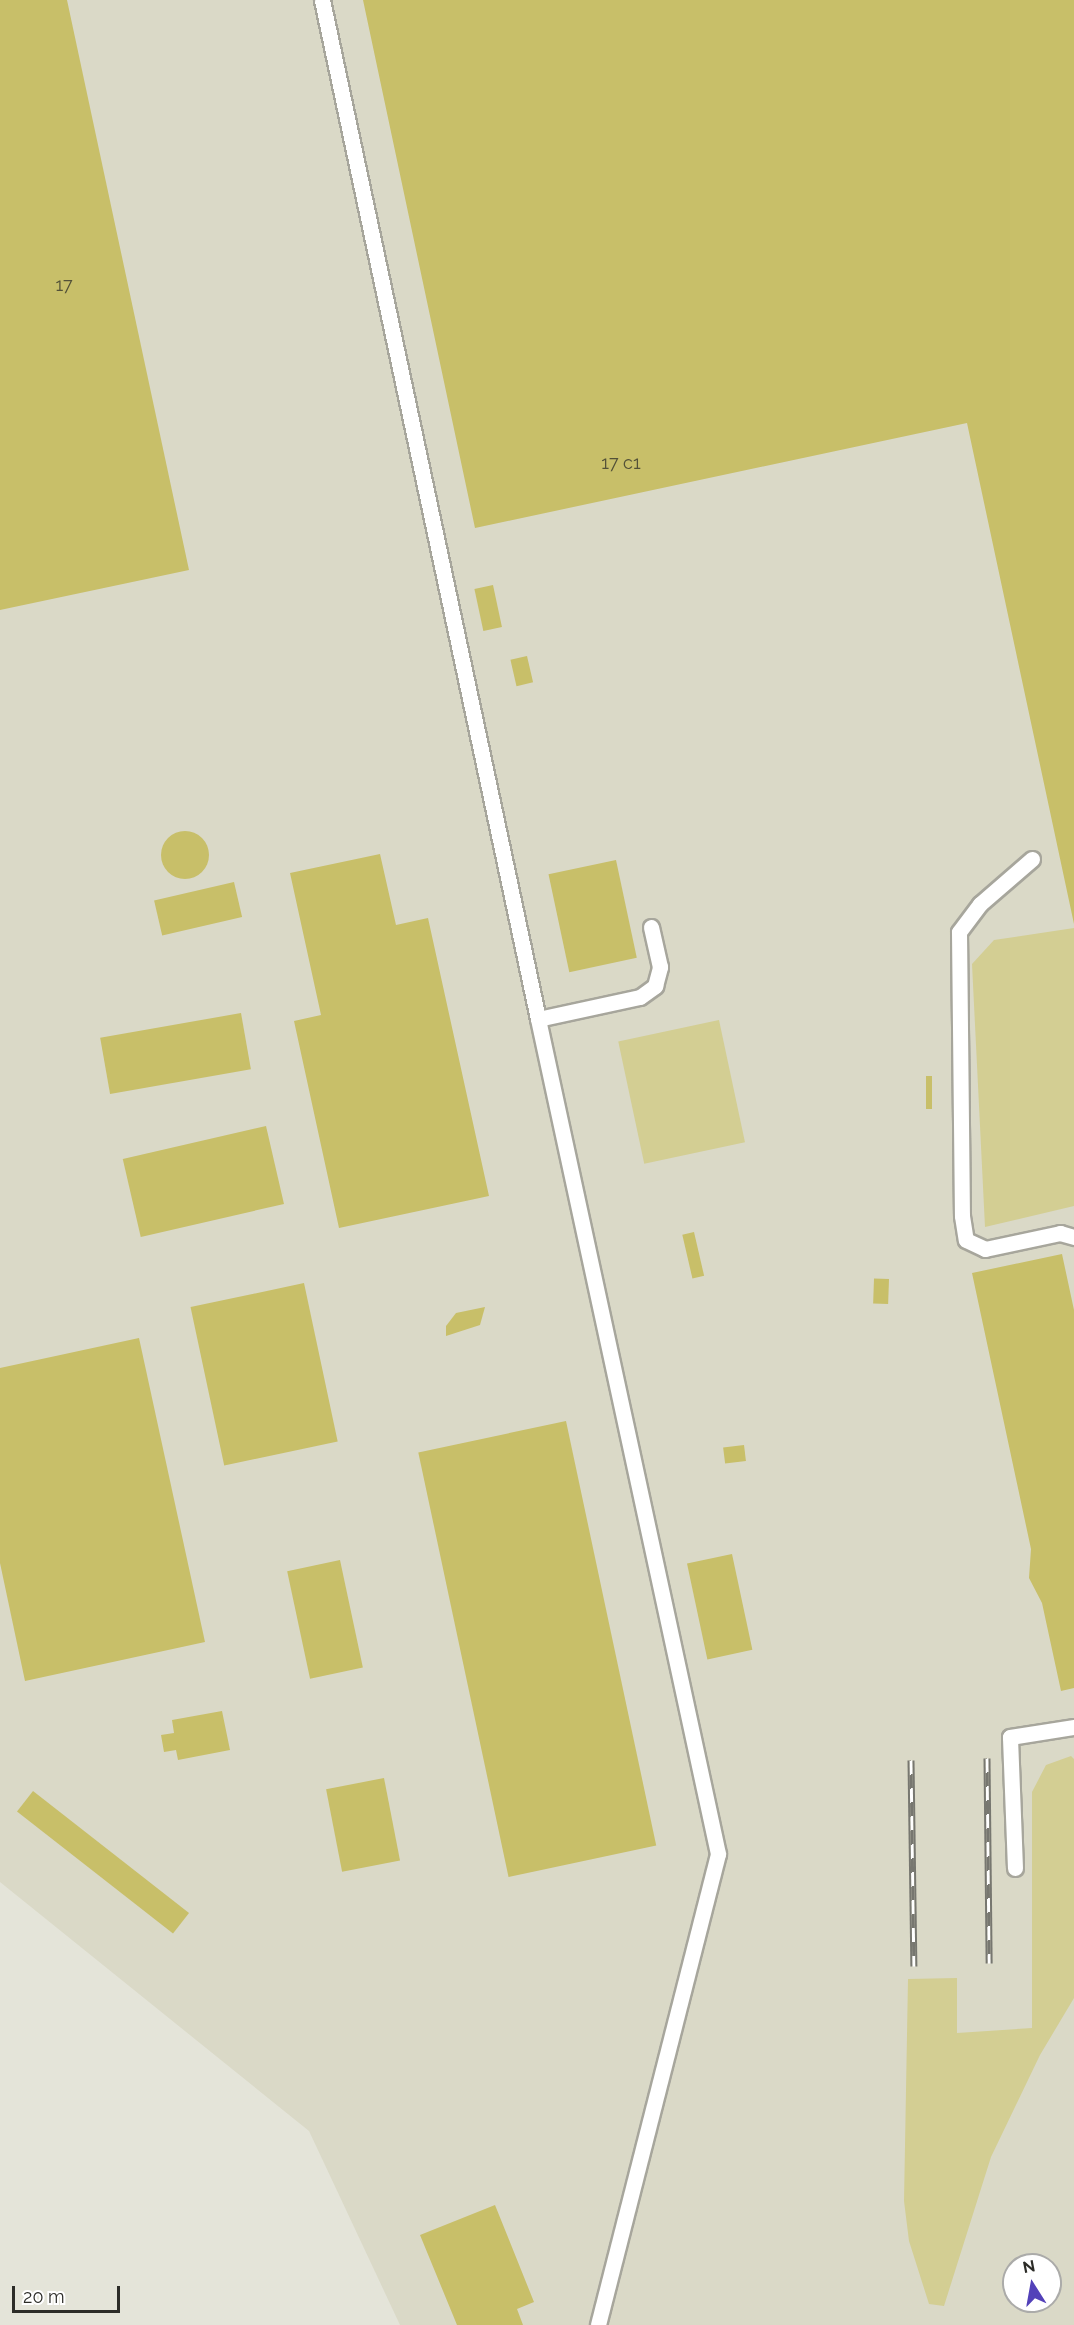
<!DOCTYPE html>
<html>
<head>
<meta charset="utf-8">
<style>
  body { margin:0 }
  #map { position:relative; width:1074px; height:2325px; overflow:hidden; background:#e4e4d9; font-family:Raleway,sans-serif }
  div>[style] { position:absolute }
  .built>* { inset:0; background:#dad9c7 }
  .green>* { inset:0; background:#d3ce93; transform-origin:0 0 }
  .building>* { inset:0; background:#c8bf69; transform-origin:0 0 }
  .round { border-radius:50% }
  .roads { filter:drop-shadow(2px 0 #a7a69c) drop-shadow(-2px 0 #a7a69c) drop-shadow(0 2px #a7a69c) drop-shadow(0 -2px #a7a69c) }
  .lane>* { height:15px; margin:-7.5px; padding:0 7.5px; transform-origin:7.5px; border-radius:7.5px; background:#fff }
  .rail>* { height:7px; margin-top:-3.5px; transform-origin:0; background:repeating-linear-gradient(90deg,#fff 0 14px,#777770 0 28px); box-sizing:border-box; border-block:2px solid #777770 }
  span { translate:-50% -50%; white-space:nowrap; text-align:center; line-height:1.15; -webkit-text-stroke:4.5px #fff; paint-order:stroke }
  .number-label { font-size:18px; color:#535138 }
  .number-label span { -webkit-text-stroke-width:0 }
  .north { position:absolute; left:1002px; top:2253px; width:60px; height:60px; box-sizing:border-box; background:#fff; border:2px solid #ababa9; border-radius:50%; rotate:349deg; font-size:16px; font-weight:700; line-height:24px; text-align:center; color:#2c2c28 }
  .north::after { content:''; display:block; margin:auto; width:21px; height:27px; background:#5341b9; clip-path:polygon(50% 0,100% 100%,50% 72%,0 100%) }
  .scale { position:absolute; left:12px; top:2286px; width:108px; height:27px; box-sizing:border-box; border:3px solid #2c2c28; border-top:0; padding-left:8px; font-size:18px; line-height:21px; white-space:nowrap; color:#2c2c28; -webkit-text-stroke:4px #fff; paint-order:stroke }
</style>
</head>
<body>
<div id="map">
  <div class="built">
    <div style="clip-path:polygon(evenodd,0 0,1074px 0,1074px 2325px,400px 2325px,309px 2131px,0 1882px,0 0,1014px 2265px,1050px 2265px,1050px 2301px,1014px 2301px,1014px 2265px)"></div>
  </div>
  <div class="green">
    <div style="clip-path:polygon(1074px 928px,1074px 1206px,985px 1227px,972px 964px,994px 940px)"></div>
    <div style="left:719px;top:1020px;width:125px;height:103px;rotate:78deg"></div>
    <div style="clip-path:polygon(1071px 1756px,1074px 1759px,1074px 1998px,1040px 2055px,991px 2157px,944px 2306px,929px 2304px,909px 2241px,904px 2201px,908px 1979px,957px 1978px,957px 2033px,1032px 2028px,1032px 1792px,1046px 1765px)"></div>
  </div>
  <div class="building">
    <div style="clip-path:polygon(0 0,67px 0,189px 570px,0 610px)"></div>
    <div style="clip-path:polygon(363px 0,1074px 0,1074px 924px,967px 423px,475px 528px)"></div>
    <div style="left:493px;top:585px;width:43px;height:19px;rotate:78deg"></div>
    <div style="left:527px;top:656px;width:27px;height:17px;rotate:77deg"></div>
    <div class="round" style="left:161px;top:831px;width:48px;height:48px"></div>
    <div style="clip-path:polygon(380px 854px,396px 925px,428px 918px,489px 1196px,339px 1228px,294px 1021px,321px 1015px,290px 873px)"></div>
    <div style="left:616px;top:860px;width:100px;height:69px;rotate:78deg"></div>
    <div style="left:234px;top:882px;width:36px;height:82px;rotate:77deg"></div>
    <div style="left:241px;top:1013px;width:57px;height:143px;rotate:80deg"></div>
    <div style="left:926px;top:1076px;width:6px;height:33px"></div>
    <div style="left:266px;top:1126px;width:80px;height:147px;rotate:77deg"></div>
    <div style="left:694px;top:1232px;width:45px;height:12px;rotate:77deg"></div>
    <div style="clip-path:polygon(1062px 1254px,1074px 1310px,1074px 1688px,1061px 1691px,1042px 1603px,1029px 1578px,1031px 1549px,972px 1273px)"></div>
    <div style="left:889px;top:1279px;width:25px;height:15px;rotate:92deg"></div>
    <div style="left:304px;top:1283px;width:162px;height:116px;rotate:78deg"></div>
    <div style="clip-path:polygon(485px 1307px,480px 1325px,446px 1336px,446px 1326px,456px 1313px)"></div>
    <div style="clip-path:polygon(139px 1338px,205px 1642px,25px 1681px,0 1563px,0 1368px)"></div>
    <div style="left:566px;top:1421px;width:434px;height:151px;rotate:78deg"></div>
    <div style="left:744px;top:1445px;width:16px;height:21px;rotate:83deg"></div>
    <div style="left:732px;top:1554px;width:98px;height:46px;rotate:78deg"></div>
    <div style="left:340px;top:1560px;width:110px;height:54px;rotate:78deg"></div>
    <div style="clip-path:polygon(222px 1711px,230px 1750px,178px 1760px,176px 1750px,164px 1752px,161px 1735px,174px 1733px,172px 1720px)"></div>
    <div style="left:384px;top:1778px;width:84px;height:59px;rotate:79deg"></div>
    <div style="left:33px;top:1791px;width:198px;height:26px;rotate:38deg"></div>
    <div style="clip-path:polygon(495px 2205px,534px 2302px,517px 2309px,523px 2325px,457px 2325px,420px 2235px)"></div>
  </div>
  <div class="roads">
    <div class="lane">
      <div style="left:322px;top:0;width:1042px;rotate:78.03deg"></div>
      <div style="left:538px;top:1019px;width:104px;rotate:-12.2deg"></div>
      <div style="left:640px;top:997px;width:19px;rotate:-36deg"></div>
      <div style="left:655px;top:986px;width:20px;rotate:-75deg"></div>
      <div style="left:660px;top:967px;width:41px;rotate:-102.7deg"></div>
      <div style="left:1032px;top:859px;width:69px;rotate:139.1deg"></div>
      <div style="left:980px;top:904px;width:35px;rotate:127deg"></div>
      <div style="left:959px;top:932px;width:284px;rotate:89.4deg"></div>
      <div style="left:962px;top:1216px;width:24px;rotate:81deg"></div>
      <div style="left:966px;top:1240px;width:21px;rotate:25deg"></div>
      <div style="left:985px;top:1249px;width:77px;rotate:-12deg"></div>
      <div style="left:1060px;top:1233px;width:15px;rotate:16deg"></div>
      <div style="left:538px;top:1019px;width:854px;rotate:77.83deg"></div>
      <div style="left:718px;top:1854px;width:486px;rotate:104.3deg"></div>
      <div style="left:1015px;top:1868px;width:131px;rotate:-92.2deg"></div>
      <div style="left:1010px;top:1737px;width:65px;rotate:-8.9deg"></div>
    </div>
  </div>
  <div class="rail">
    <div style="left:987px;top:1758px;width:205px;rotate:89.4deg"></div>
    <div style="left:911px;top:1760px;width:206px;rotate:89.2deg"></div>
  </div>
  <div class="number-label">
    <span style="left:64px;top:285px">17</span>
    <span style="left:621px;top:463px">17 с1</span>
  </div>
  <div class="north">N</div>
  <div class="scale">20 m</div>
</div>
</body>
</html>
